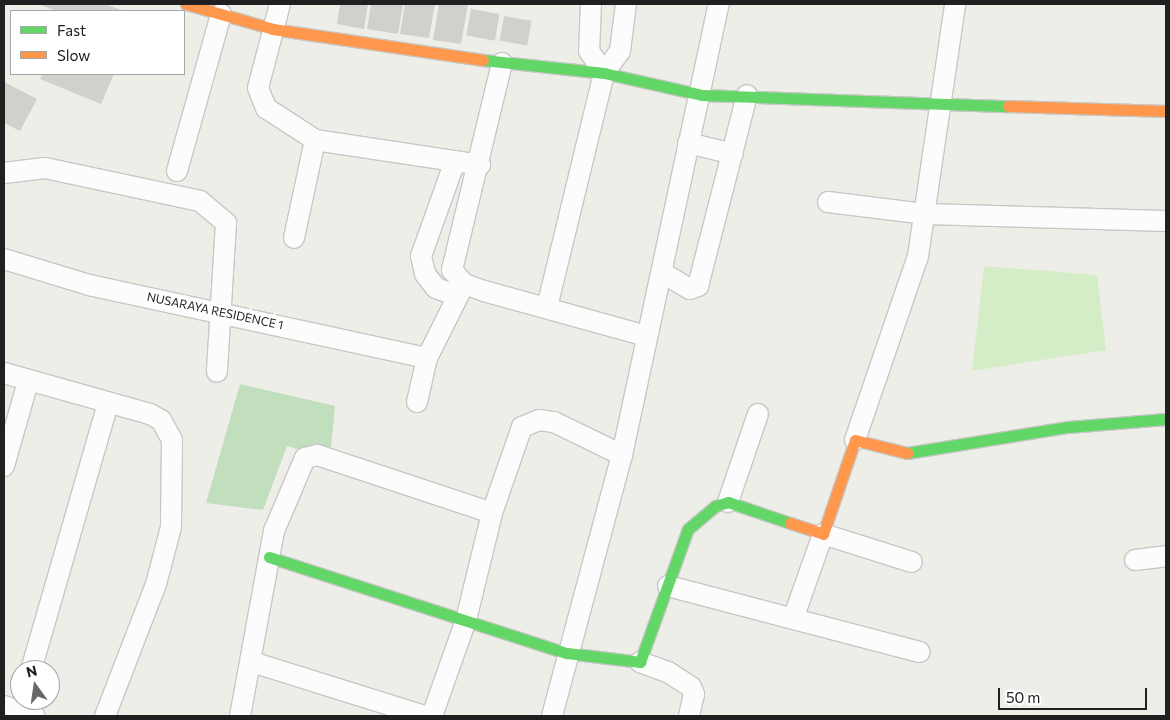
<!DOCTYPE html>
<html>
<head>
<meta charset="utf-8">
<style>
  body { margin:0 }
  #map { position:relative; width:1170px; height:720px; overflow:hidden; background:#eeeee9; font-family:Commissioner,sans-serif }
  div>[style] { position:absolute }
  .grass>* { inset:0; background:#d4edc6 }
  .forest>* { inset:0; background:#c2dfbd }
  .building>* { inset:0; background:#d1d0cc; transform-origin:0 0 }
  .roads { filter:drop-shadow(1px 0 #c7c7c5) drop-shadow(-1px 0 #c7c7c5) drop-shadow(0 1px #c7c7c5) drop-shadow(0 -1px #c7c7c5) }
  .street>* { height:20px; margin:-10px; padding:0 10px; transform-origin:10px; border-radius:10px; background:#fcfcfc }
  .fast>* { height:11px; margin:-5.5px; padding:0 5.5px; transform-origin:5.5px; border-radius:5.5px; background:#63d668 }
  .slow>* { height:11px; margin:-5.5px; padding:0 5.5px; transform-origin:5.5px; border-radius:5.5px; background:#ff974d }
  span { translate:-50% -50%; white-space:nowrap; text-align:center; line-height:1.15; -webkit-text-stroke:5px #fff; paint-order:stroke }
  .street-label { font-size:12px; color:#202020 }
  .frame { position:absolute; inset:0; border:5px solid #202020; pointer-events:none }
  .legend { position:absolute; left:10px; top:10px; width:175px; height:65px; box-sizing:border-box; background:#fff; border:1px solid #a6a6a6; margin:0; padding:6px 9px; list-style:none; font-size:15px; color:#202020 }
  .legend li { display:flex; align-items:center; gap:10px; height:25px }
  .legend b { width:25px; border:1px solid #a6a6a6 }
  .north { position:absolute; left:10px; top:660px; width:50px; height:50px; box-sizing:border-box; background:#fff; border:1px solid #a6a6a6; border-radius:50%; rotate:346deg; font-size:14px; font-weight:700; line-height:20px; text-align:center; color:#202020 }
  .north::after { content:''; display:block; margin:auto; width:18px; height:22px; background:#686866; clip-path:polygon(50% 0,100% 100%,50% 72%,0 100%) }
  .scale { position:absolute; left:998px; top:688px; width:149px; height:22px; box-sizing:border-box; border:2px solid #202020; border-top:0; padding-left:6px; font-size:15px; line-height:18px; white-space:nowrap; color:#202020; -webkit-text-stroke:4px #fff; paint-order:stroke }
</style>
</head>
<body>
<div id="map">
  <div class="grass">
    <div style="clip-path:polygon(984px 266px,1097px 275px,1106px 350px,972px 371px)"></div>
  </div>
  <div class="forest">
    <div style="clip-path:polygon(240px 384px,335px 406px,330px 459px,287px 446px,263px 510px,206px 503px)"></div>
  </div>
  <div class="building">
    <div style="clip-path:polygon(38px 4px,105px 4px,124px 11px,56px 11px)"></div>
    <div style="clip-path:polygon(340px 4px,368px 4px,364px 29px,337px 24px)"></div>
    <div style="clip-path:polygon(371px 4px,403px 4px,398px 34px,367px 29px)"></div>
    <div style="clip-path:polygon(405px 4px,435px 4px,429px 38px,400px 34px)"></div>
    <div style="clip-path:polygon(439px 4px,468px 4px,461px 44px,433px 40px)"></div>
    <div style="left:471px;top:9px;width:29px;height:27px;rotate:10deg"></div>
    <div style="left:504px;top:16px;width:28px;height:25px;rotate:10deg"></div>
    <div style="clip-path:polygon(42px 74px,114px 74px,101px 104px,40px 79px)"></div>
    <div style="clip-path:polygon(4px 82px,37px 99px,20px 131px,4px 123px)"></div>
  </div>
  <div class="roads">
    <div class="street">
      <div style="left:280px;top:4px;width:87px;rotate:104.7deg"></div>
      <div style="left:258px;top:88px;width:22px;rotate:68deg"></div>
      <div style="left:266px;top:108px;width:59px;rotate:33.1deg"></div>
      <div style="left:315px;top:140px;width:100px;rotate:102.1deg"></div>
      <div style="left:591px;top:4px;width:47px;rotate:92.4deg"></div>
      <div style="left:589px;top:51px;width:27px;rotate:56deg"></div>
      <div style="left:502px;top:63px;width:213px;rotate:103.6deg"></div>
      <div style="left:452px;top:270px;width:18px;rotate:49deg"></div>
      <div style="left:464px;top:284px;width:21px;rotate:19deg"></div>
      <div style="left:484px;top:291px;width:168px;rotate:15.5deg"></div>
      <div style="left:315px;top:140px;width:167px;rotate:8.6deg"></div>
      <div style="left:688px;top:143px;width:46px;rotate:13.7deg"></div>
      <div style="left:455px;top:161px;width:101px;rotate:109.7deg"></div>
      <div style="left:421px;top:256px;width:18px;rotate:77deg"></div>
      <div style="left:425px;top:274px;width:18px;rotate:52deg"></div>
      <div style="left:436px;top:288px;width:23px;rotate:20deg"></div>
      <div style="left:177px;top:171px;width:163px;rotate:-74.3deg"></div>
      <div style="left:4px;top:173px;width:41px;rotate:-7deg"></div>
      <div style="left:45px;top:168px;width:158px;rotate:12deg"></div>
      <div style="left:200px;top:201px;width:34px;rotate:40deg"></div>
      <div style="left:226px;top:223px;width:149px;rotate:93.5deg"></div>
      <div style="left:828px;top:202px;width:99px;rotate:7deg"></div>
      <div style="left:926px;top:214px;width:240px;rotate:1.7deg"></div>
      <div style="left:4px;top:259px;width:89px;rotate:17deg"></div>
      <div style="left:89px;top:285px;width:346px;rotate:12.2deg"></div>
      <div style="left:663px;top:273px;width:31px;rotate:31deg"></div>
      <div style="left:690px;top:289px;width:9px;rotate:-21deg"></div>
      <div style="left:698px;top:286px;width:197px;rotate:-75.6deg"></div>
      <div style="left:547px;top:307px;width:241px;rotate:-76.3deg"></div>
      <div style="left:604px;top:73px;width:27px;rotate:-54deg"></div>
      <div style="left:620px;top:51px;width:47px;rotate:-82.7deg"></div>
      <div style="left:4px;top:373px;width:152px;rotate:15.7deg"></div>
      <div style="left:150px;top:414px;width:13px;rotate:29deg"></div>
      <div style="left:161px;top:420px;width:23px;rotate:61deg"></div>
      <div style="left:172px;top:440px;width:87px;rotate:90.7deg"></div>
      <div style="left:171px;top:527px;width:59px;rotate:104.7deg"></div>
      <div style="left:156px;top:584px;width:142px;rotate:111.1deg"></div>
      <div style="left:417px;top:402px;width:45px;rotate:-77.2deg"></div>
      <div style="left:427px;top:358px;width:83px;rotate:-63.4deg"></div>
      <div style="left:855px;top:440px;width:194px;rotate:-71.1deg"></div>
      <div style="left:918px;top:256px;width:255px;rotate:-81.6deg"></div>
      <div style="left:4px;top:466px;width:87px;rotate:-74.1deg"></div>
      <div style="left:728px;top:502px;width:93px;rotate:-71.2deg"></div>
      <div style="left:1135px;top:560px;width:31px;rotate:-7deg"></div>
      <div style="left:668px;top:586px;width:260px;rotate:14.7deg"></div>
      <div style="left:794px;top:616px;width:87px;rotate:-70.5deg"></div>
      <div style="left:823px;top:534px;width:93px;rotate:17.5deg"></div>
      <div style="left:252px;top:662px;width:180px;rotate:17.4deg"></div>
      <div style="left:640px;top:662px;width:30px;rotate:20deg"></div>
      <div style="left:668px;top:672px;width:27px;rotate:33deg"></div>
      <div style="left:691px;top:687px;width:8px;rotate:67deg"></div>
      <div style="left:694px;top:694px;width:23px;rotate:103deg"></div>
      <div style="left:31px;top:670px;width:278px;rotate:-73.9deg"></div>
      <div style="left:4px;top:706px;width:32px;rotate:18deg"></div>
      <div style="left:240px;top:716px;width:188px;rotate:-79.6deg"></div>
      <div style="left:274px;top:531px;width:79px;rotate:-67deg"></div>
      <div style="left:305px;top:458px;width:12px;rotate:-14deg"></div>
      <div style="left:317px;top:455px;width:184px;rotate:18.3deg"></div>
      <div style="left:432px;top:716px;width:102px;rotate:-70.5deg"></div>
      <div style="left:466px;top:620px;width:110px;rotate:-76.3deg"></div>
      <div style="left:492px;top:513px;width:91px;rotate:-70.8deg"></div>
      <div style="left:522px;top:427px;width:18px;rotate:-22deg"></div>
      <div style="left:539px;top:420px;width:15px;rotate:8deg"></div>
      <div style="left:554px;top:422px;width:76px;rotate:25.9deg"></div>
      <div style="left:552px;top:716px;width:270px;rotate:-75deg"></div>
      <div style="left:622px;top:455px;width:461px;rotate:-77.9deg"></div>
    </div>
    <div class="fast">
      <div style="left:483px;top:60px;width:122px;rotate:6.1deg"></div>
      <div style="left:604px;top:73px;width:100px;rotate:12.7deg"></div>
      <div style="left:702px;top:95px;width:306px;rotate:2.1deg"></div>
      <div style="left:907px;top:453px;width:163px;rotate:-9.2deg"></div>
      <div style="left:1068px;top:427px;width:98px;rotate:-4.7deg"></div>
      <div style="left:269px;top:557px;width:313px;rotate:17.9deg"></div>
      <div style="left:567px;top:653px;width:74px;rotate:7deg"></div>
      <div style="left:640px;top:662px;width:141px;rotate:-70.2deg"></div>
      <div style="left:688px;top:529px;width:35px;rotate:-40deg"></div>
      <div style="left:715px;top:506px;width:14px;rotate:-17deg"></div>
      <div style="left:728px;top:502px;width:65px;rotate:18.7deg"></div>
    </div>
    <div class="slow">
      <div style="left:186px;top:4px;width:91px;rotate:16deg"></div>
      <div style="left:273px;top:29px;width:212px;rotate:8.4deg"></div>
      <div style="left:1008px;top:106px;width:158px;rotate:1.8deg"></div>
      <div style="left:790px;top:523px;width:35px;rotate:18deg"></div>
      <div style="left:823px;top:534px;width:99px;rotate:-71.2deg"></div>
      <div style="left:855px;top:440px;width:54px;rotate:14deg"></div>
    </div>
  </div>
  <div class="street-label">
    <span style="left:215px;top:311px;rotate:12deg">NUSARAYA RESIDENCE 1</span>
  </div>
  <div class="frame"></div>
  <ul class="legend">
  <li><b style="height:6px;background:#63d668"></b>Fast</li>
  <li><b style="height:6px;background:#ff974d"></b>Slow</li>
  </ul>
  <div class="north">N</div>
  <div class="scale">50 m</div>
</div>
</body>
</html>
